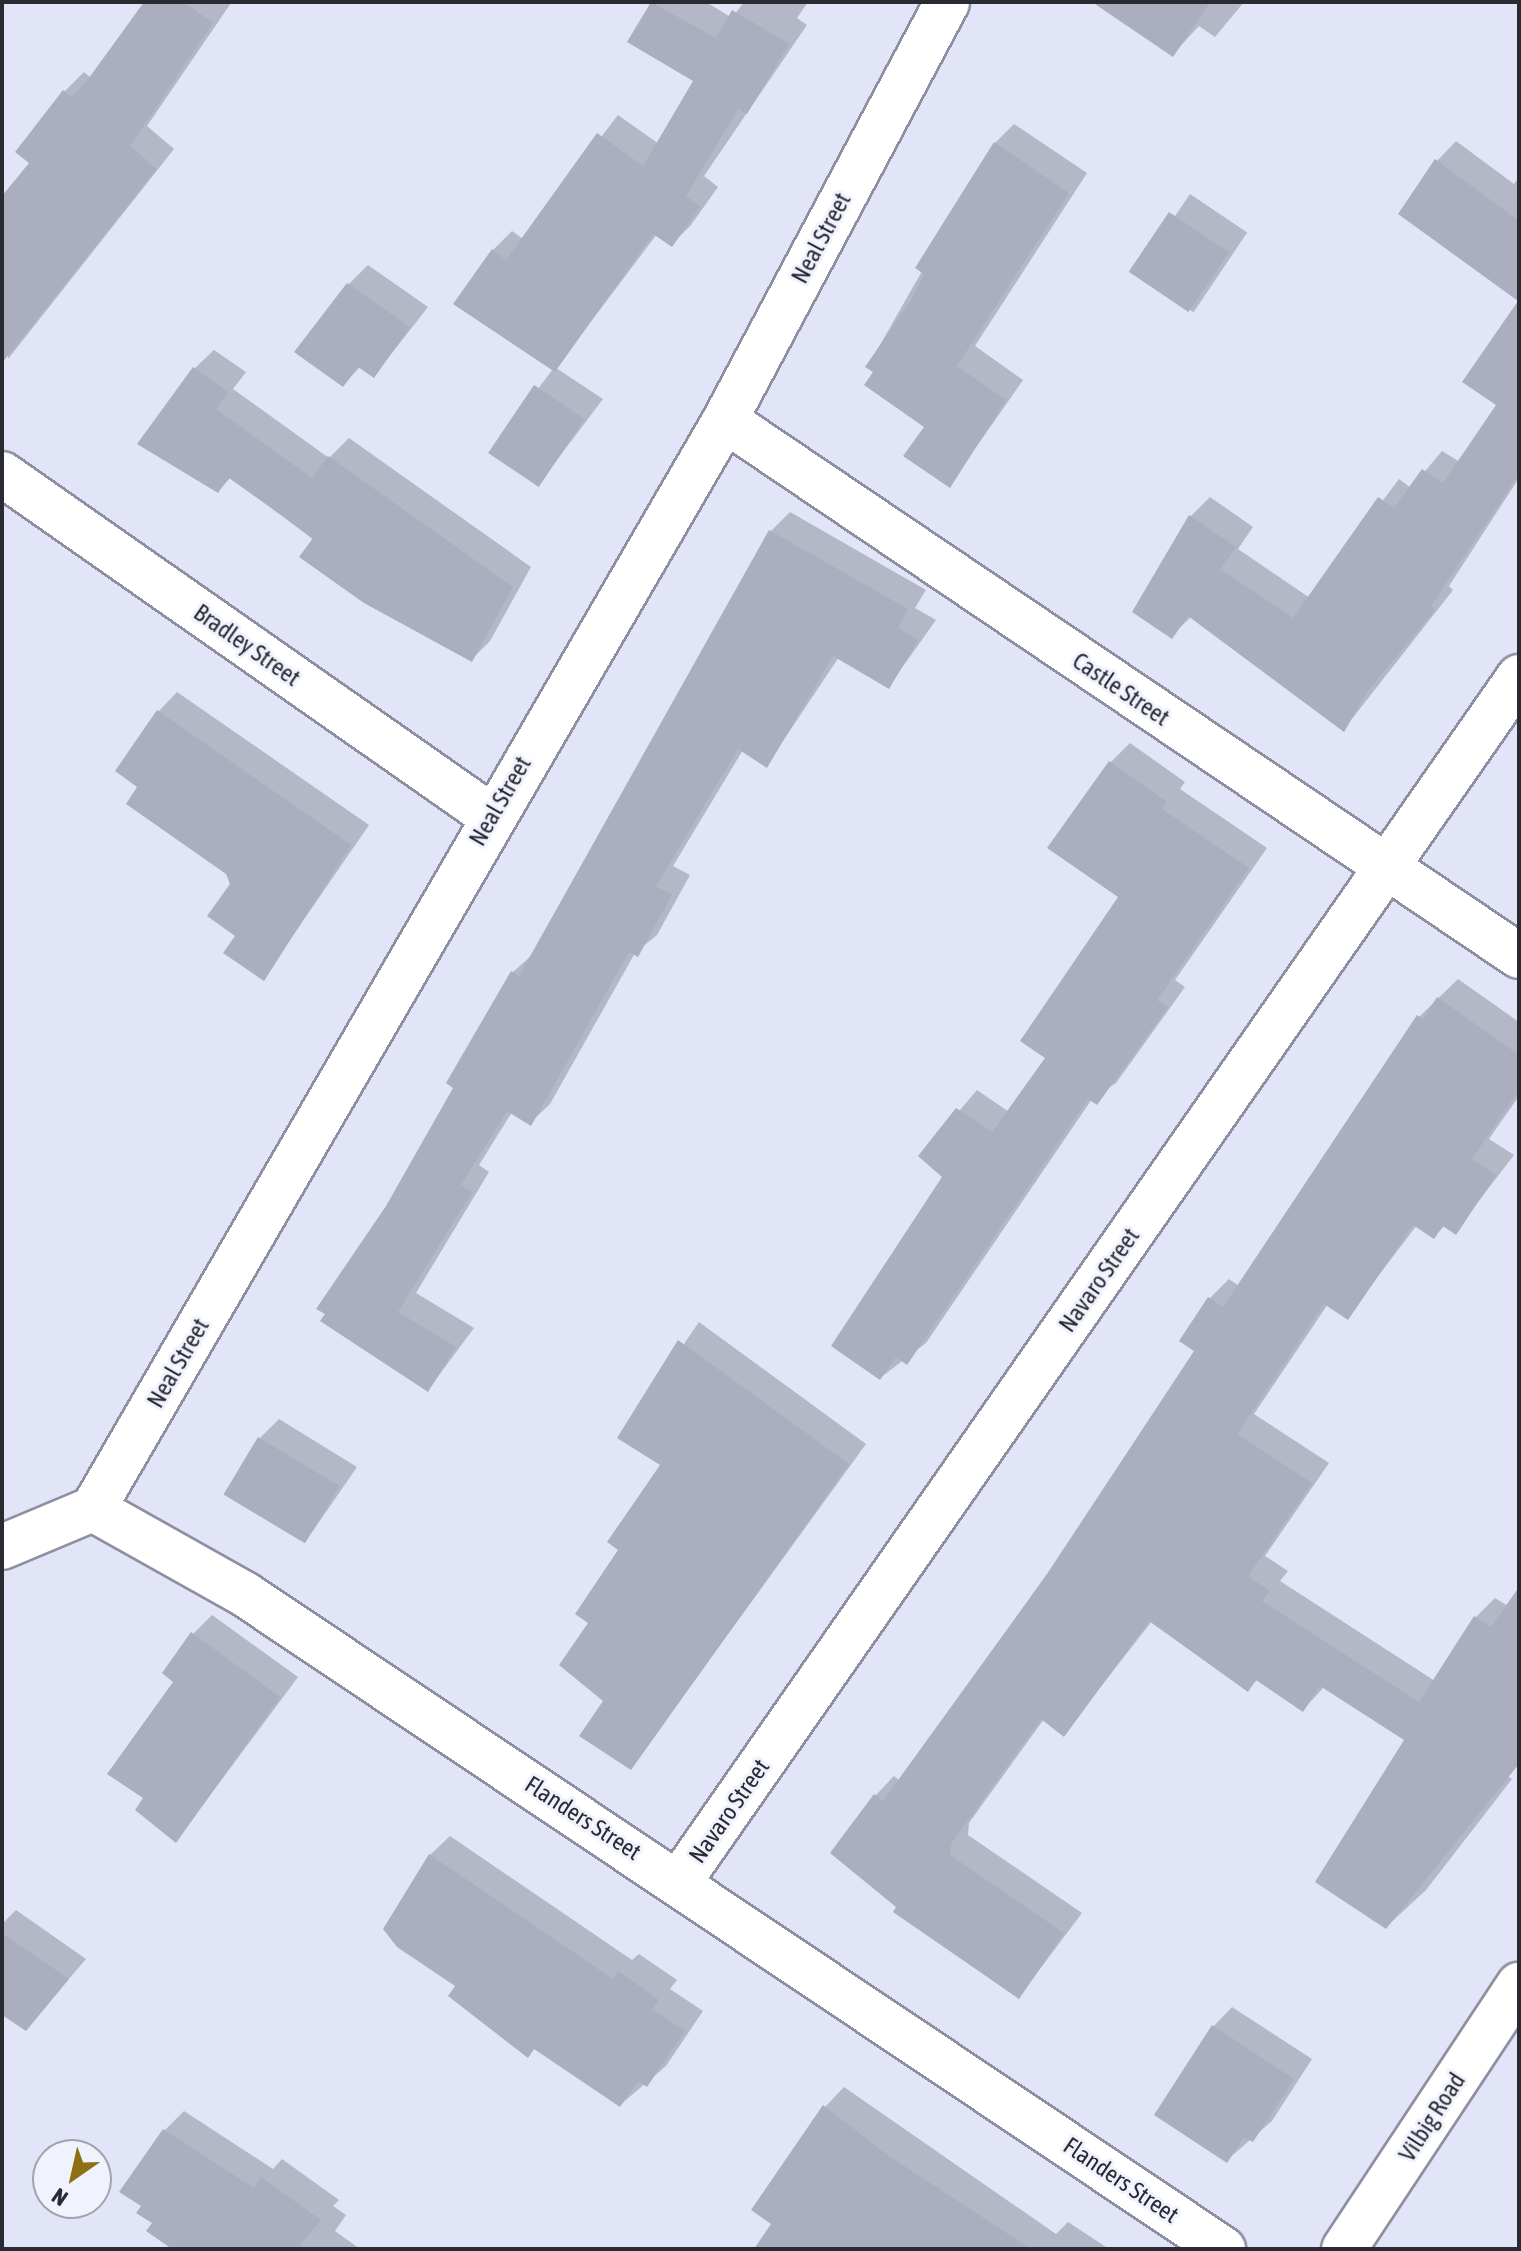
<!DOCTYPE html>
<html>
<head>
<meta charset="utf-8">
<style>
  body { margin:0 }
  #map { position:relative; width:1521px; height:2251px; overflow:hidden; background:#e2e5f7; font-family:"Asap Condensed",sans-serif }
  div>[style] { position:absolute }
  .shadow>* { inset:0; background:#0003; transform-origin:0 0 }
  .building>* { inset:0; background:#abaebf; transform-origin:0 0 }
  .roads { filter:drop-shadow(2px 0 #8e90a1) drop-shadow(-2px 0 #8e90a1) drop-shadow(0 2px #8e90a1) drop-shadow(0 -2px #8e90a1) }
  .street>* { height:44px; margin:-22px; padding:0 22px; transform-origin:22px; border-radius:22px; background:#fff }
  .secondary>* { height:44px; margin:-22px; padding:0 22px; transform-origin:22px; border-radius:22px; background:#fff }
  span { translate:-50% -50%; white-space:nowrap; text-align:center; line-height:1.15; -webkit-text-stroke:6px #f0f2fd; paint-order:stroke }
  .street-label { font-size:24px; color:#2a2b32 }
  .frame { position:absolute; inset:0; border:4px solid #2a2b32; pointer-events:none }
  .north { position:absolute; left:32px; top:2139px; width:80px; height:80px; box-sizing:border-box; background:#f0f2fd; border:2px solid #a1a2ac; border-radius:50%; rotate:214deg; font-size:22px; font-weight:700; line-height:32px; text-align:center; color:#2a2b32 }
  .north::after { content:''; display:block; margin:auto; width:28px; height:36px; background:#8e7014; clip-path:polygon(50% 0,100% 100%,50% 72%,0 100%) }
</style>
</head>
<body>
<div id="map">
  <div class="shadow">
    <div style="clip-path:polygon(146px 2px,231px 3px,147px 126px,174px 149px,8px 359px,2px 200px,31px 163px,18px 152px,65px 91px,84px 72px,90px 77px)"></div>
    <div style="clip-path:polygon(654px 2px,706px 2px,732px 18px,744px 2px,808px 2px,797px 18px,807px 25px,704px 176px,718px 187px,691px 225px,672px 244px,657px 234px,556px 368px,603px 399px,538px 485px,490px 452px,553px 369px,493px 250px,512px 231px,523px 239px,618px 115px,659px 144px,696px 81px,630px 41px)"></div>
    <div style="clip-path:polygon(1139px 2px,1244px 2px,1215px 37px,1199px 26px,1173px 54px)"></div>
    <div style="clip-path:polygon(1014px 124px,1087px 173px,975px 346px,1023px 380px,949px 486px,926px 427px,868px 366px,995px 143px)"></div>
    <div style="clip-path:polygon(1456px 141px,1514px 184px,1519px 177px,1519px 299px,1437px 161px)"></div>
    <div style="left:1190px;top:194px;width:69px;height:96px;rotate:34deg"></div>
    <div style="clip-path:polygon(368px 265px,428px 307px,374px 376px,361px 366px,343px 385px,349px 284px)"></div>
    <div style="clip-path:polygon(1519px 303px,1519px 478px,1449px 586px,1453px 590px,1344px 729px,1192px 616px,1171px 636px,1191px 516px,1210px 497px,1253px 527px,1238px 549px,1310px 598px,1399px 479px,1411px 488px,1442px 451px,1460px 462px,1499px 404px)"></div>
    <div style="clip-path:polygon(214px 350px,246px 372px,233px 389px,329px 458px,349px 438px,531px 567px,490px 641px,471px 660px,231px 477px,218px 491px,194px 369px)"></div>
    <div style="clip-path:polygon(790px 512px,926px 590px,915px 608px,936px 620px,889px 686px,839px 657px,767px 765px,743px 750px,673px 866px,690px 875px,657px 935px,635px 953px,550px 1104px,530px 1123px,512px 1112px,479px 1165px,489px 1172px,416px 1293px,474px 1328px,428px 1390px,323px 1321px,456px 1087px,448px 1082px,513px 972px,533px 954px,771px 531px)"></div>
    <div style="clip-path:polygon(177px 692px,369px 825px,263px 979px,238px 935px,228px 873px,140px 787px,158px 712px)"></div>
    <div style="clip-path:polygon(1130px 743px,1185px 782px,1180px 789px,1267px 848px,1175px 980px,1185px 987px,1116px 1083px,1092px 1099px,926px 1343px,880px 1378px,945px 1176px,921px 1156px,977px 1090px,1009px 1112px,1048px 1057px,1120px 896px,1111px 762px)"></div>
    <div style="clip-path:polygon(1458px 979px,1519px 1022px,1519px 1096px,1489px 1139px,1514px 1155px,1455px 1232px,1445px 1225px,1434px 1237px,1417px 1225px,1347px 1317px,1328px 1304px,1254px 1414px,1329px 1463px,1265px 1556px,1288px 1571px,1280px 1581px,1435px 1681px,1476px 1617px,1495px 1598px,1508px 1606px,1519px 1590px,1519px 1742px,1500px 1771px,1512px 1779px,1426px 1890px,1386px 1927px,1407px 1740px,1324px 1687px,1303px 1710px,1258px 1679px,1248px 1689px,1152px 1621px,1064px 1734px,1044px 1719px,969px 1823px,968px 1835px,1082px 1913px,1019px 1997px,899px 1907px,875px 1796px,894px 1776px,900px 1781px,1049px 1575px,1197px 1350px,1182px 1340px,1210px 1298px,1229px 1279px,1239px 1286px,1419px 1017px)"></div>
    <div style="clip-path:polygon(699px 1322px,866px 1444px,631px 1768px,606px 1700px,591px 1622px,663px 1464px,620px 1437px)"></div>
    <div style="clip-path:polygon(279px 1419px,357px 1467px,306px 1541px,260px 1438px)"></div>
    <div style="clip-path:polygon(212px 1615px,298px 1677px,176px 1841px,146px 1797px,193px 1634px)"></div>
    <div style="clip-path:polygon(450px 1836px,632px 1960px,639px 1954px,677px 1980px,670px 1989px,703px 2011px,666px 2066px,620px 2105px,536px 2048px,528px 2055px,458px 1985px,430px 1855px)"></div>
    <div style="clip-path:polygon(16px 1910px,86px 1959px,26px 2029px,2px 2012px,2px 1924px)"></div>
    <div style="clip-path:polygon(1232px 2007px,1312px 2059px,1272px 2121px,1227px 2160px,1213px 2027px)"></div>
    <div style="clip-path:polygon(844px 2087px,1056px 2234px,1068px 2222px,1109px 2249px,780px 2249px,774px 2223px,825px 2107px)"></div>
    <div style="clip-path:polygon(184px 2111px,273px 2169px,282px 2159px,339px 2200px,333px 2206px,346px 2215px,335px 2231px,360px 2249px,180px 2249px,143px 2206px,165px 2130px)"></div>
  </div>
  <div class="building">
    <div style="clip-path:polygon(144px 2px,184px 2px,213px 23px,130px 146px,157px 169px,2px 363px,2px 196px,29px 163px,15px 152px,63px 90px,72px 97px,89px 78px)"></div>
    <div style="clip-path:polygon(651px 2px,716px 38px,732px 10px,789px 44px,747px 114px,738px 109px,686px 196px,700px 207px,672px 247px,653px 234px,555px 372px,453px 304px,492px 249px,506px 260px,597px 133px,643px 166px,693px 81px,627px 42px)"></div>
    <div style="clip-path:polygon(1092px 2px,1210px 2px,1173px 57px)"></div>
    <div style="clip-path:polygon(994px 142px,1069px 193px,957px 366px,1006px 400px,950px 488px,903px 456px,924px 427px,864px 385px,873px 372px,865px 367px,913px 297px,924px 274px,915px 268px)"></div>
    <div style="clip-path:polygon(1435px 159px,1519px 221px,1519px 474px,1431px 606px,1435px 610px,1367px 692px,1344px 732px,1188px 616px,1172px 639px,1132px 612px,1189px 515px,1236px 547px,1220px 569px,1293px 618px,1378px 497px,1394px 508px,1422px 469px,1443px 483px,1496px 405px,1462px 382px,1518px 301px,1398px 214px)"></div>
    <div style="left:1169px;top:212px;width:72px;height:72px;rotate:34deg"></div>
    <div style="clip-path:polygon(347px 283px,410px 327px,374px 378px,358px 367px,343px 387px,294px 352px)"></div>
    <div style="clip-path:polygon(193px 367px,228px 392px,216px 409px,312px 478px,328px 456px,513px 587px,472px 662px,364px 603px,299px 557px,313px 538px,229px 478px,218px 493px,137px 444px)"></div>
    <div style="left:534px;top:385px;width:61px;height:82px;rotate:34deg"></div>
    <div style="clip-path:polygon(769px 530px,908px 609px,898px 628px,918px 640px,889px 689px,833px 656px,767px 768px,738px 749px,656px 886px,672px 895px,638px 957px,629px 952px,531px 1126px,507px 1111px,461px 1185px,472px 1192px,398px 1312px,456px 1347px,428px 1392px,320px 1321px,325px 1314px,316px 1309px,386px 1206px,453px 1088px,446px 1083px,511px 971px,519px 976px)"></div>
    <div style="clip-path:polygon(157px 710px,351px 845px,264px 981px,223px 953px,235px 936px,207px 916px,230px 884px,226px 874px,126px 804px,137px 787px,115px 771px)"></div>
    <div style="clip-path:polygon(1109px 761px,1167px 802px,1162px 809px,1249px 868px,1157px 1000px,1168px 1007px,1097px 1105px,1088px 1099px,907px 1365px,896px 1357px,880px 1380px,831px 1346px,942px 1177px,918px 1156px,956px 1108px,992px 1132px,1045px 1058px,1020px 1041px,1118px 897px,1047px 848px)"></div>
    <div style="clip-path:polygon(1437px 997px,1519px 1055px,1519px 1090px,1472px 1159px,1496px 1175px,1456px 1235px,1443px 1226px,1434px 1239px,1413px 1225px,1348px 1320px,1324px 1304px,1237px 1434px,1312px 1483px,1248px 1576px,1270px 1591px,1262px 1601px,1419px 1702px,1474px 1616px,1491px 1627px,1519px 1587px,1519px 1764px,1386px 1929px,1315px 1882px,1404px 1740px,1320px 1686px,1303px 1712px,1256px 1680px,1248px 1692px,1149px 1621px,1064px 1737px,1041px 1719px,951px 1844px,950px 1855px,1064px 1933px,1019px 1999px,893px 1912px,896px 1907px,830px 1853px,874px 1794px,883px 1801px,1047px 1574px,1194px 1351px,1179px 1341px,1208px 1297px,1223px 1307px,1417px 1015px,1423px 1019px)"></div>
    <div style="clip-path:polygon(678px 1340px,849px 1464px,631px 1770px,579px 1736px,603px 1701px,559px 1665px,588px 1623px,575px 1614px,618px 1550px,607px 1542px,660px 1465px,617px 1438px)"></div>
    <div style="left:258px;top:1437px;width:95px;height:67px;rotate:31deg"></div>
    <div style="clip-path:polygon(191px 1632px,280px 1697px,176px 1843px,135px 1810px,143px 1798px,107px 1774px,173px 1682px,162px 1673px)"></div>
    <div style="clip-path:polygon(429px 1854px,613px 1979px,618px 1971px,659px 2000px,652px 2009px,685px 2031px,647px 2087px,638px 2081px,620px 2107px,534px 2049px,528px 2058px,448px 1996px,455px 1986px,397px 1947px,383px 1929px)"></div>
    <div style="clip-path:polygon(2px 1933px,69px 1979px,26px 2031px,2px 2015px)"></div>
    <div style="clip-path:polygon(1212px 2025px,1294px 2079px,1253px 2142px,1244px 2137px,1227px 2163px,1154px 2115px)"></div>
    <div style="clip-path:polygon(823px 2105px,889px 2156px,1031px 2249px,754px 2249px,771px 2224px,751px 2210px)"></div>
    <div style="clip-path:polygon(163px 2129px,254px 2188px,261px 2177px,321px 2220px,297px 2249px,172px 2249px,146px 2231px,152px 2223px,136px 2213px,141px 2206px,119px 2192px)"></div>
  </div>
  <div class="roads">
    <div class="street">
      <div style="left:725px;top:420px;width:958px;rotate:34.02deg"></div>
      <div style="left:2px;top:474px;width:597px;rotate:34.97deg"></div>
      <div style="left:93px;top:1509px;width:176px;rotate:29.3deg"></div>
      <div style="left:246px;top:1595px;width:1176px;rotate:33.8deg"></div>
      <div style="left:2px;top:1547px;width:99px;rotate:-22.7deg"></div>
      <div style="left:93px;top:1509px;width:1259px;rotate:-59.87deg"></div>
      <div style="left:725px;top:420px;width:473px;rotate:-62deg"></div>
      <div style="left:679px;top:1882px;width:1469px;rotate:-55.12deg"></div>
    </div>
    <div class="secondary">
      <div style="left:1344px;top:2249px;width:317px;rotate:-56.5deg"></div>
    </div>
  </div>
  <div class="street-label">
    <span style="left:821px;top:238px;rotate:-62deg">Neal Street</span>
    <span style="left:247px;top:645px;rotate:35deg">Bradley Street</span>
    <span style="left:1121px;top:689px;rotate:34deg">Castle Street</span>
    <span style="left:500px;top:801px;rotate:-60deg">Neal Street</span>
    <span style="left:1099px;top:1280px;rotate:-55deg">Navaro Street</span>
    <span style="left:178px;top:1363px;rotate:-60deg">Neal Street</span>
    <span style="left:729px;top:1811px;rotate:-55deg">Navaro Street</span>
    <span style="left:583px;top:1818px;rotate:33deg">Flanders Street</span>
    <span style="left:1432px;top:2117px;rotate:-57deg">Vilbig Road</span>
    <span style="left:1121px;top:2180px;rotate:34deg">Flanders Street</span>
  </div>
  <div class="frame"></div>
  <div class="north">N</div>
</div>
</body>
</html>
